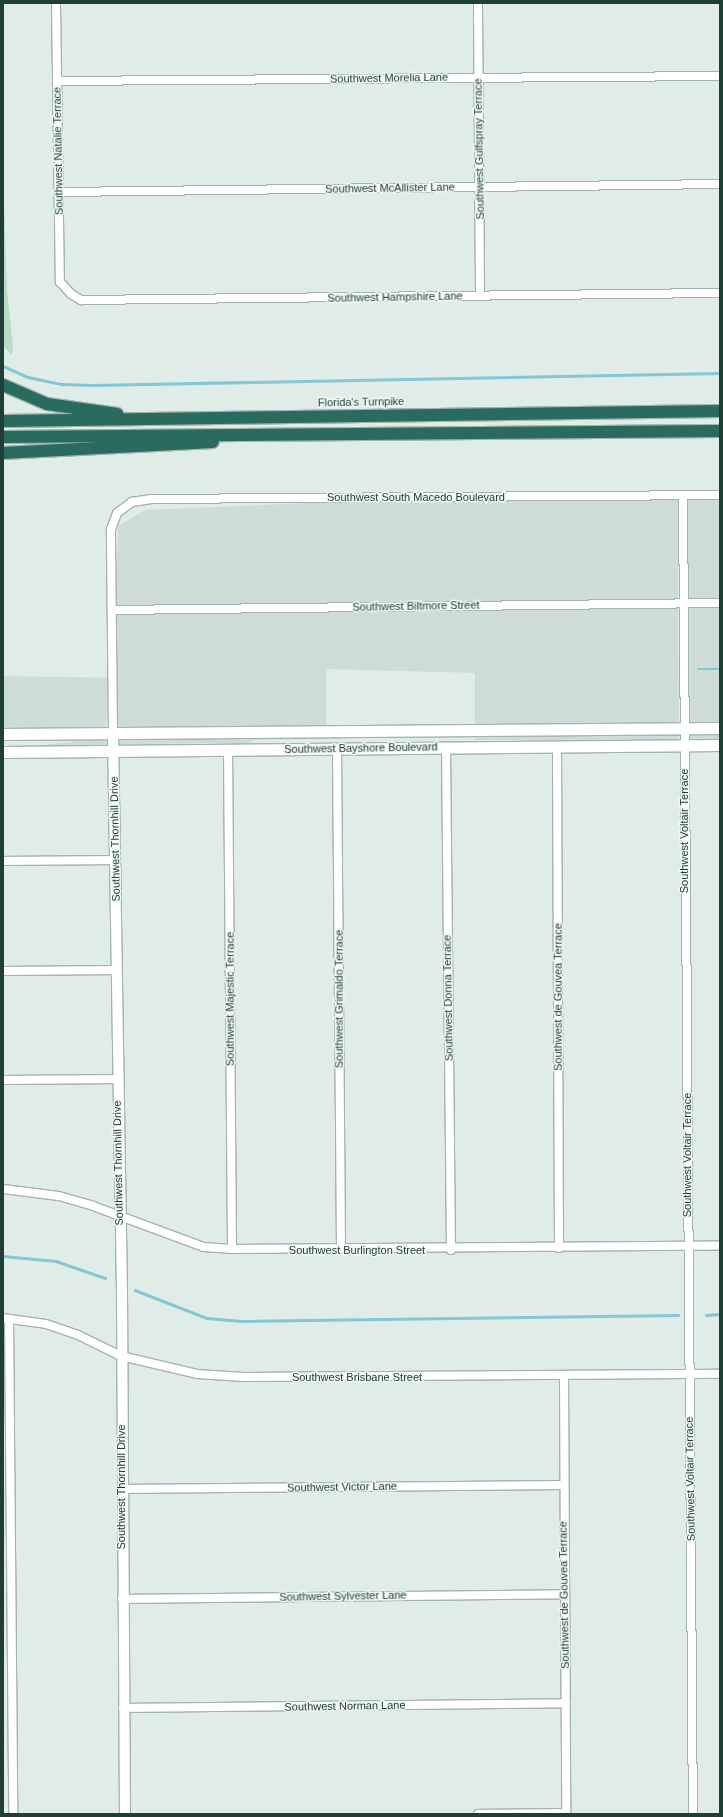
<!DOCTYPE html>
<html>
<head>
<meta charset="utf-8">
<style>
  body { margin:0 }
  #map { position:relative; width:723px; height:1817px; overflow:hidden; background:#e0ece7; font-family:Helvetica,sans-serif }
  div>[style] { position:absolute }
  .built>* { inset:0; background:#cedcd6; transform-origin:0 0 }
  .green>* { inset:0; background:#b7dec3 }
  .stream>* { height:2.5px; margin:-1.25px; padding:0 1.25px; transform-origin:1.25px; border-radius:1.25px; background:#84c6d4 }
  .roads { filter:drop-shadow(1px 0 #a3b4ae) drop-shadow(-1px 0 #a3b4ae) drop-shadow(0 1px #a3b4ae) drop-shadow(0 -1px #a3b4ae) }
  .minor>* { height:8px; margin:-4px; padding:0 4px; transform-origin:4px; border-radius:4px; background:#fff }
  .tertiary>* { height:10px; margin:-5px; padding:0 5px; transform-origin:5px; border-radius:5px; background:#fff }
  .secondary>* { height:11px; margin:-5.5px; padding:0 5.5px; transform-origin:5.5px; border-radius:5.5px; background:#fff }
  .motorway>* { height:12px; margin:-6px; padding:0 6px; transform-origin:6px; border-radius:6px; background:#2a6b5f }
  span { translate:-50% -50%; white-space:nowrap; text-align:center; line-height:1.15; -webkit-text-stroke:3px #f0f8f4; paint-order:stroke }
  .street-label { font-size:11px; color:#203d36 }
  .frame { position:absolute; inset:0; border:4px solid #203d36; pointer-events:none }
</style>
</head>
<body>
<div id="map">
  <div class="built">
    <div style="clip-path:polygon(378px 500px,679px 500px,678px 599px,116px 606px,118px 526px,145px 510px)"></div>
    <div style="left:687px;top:500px;width:33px;height:99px"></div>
    <div style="clip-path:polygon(678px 607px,679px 724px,475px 725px,475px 673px,326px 669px,326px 727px,118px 729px,116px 614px)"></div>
    <div style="left:687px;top:607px;width:33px;height:117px"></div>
    <div style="left:3px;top:676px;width:104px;height:54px;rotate:1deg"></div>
    <div style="left:679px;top:732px;width:8px;height:204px;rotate:90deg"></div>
    <div style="left:688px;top:732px;width:32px;height:8px"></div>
    <div style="left:109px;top:737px;width:8px;height:106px;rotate:83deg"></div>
    <div style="clip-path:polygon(118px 737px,305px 737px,301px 739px,255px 740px,249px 743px,118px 744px)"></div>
  </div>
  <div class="green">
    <div style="clip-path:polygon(3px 171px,7px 290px,13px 347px,12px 355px,3px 346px)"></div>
  </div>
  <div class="stream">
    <div style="left:3px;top:366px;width:27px;rotate:24deg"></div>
    <div style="left:28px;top:377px;width:35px;rotate:12deg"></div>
    <div style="left:62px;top:384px;width:31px;rotate:2deg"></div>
    <div style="left:93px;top:385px;width:627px;rotate:-1.1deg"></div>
    <div style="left:698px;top:669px;width:22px"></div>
    <div style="left:3px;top:1256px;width:53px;rotate:5.4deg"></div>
    <div style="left:56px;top:1261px;width:52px;rotate:19.1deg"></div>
    <div style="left:135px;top:1290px;width:77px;rotate:21.3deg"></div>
    <div style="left:207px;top:1318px;width:34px;rotate:5deg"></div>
    <div style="left:241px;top:1321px;width:437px;rotate:-0.8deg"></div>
    <div style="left:706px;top:1315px;width:14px;rotate:-4deg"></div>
  </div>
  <div class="roads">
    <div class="minor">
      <div style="left:56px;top:3px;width:279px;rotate:89.2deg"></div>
      <div style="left:60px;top:282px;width:16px;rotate:47deg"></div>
      <div style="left:71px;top:294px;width:12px;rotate:31deg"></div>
      <div style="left:81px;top:300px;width:639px;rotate:-0.63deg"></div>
      <div style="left:478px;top:3px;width:293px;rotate:89.6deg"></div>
      <div style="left:57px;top:81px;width:663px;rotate:-0.43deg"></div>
      <div style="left:60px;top:192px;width:660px;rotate:-0.69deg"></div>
      <div style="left:683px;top:496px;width:1318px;rotate:89.57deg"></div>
      <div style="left:112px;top:610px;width:608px;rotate:-0.66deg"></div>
      <div style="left:113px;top:733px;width:204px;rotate:-90.6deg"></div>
      <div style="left:111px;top:529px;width:17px;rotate:-69deg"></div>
      <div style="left:117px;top:513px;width:19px;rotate:-36deg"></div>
      <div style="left:132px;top:502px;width:18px;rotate:-9deg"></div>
      <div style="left:150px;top:499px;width:570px;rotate:-0.4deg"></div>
      <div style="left:557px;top:746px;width:502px;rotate:89.77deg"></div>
      <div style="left:446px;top:747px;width:503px;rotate:89.43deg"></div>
      <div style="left:228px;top:749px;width:500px;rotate:89.54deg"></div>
      <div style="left:337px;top:749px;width:500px;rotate:89.54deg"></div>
      <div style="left:3px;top:861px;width:112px;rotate:-0.5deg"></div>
      <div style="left:3px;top:971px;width:113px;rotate:-0.5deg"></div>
      <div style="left:3px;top:1080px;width:114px;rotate:-0.5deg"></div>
      <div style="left:3px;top:1189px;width:56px;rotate:7.1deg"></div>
      <div style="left:59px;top:1196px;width:35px;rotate:16deg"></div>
      <div style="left:93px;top:1206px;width:118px;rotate:20.3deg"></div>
      <div style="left:204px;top:1247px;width:28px;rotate:4deg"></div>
      <div style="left:232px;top:1249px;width:488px;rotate:-0.4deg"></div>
      <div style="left:3px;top:1318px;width:43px;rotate:7.9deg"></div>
      <div style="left:46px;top:1324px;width:34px;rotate:19deg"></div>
      <div style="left:78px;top:1335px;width:48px;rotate:26deg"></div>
      <div style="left:121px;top:1356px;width:78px;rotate:13.3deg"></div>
      <div style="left:197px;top:1374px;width:47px;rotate:3.7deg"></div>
      <div style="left:244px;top:1377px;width:476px;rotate:-0.4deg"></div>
      <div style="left:9px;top:1319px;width:495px;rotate:89.5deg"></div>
      <div style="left:564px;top:1376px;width:438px;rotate:89.7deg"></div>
      <div style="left:121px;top:1489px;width:442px;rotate:-0.5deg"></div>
      <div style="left:122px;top:1599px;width:442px;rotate:-0.6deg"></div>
      <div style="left:123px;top:1708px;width:443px;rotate:-0.6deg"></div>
      <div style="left:478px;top:1814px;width:88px;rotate:-0.7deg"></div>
    </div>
    <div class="tertiary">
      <div style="left:113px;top:733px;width:562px;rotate:89.08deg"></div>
      <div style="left:122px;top:1295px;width:519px;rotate:89.67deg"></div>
    </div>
    <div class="secondary">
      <div style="left:3px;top:734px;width:717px;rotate:-0.48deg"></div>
      <div style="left:3px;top:752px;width:717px;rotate:-0.56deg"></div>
    </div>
    <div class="motorway">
      <div style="left:3px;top:385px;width:48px;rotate:23.4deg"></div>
      <div style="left:47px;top:404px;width:71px;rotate:8.1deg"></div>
      <div style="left:3px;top:421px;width:717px;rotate:-0.8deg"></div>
      <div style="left:3px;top:437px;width:717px;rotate:-0.48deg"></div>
      <div style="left:3px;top:453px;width:210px;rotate:-3deg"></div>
    </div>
  </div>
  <div class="street-label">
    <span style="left:389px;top:78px;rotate:-1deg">Southwest Morelia Lane</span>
    <span style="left:479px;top:149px;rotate:-91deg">Southwest Gulfspray Terrace</span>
    <span style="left:58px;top:151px;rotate:-91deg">Southwest Natalie Terrace</span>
    <span style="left:390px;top:188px;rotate:-1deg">Southwest McAllister Lane</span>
    <span style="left:395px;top:297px;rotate:-1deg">Southwest Hampshire Lane</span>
    <span style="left:361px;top:402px;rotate:-1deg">Florida's Turnpike</span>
    <span style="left:416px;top:497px">Southwest South Macedo Boulevard</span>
    <span style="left:416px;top:606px;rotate:-1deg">Southwest Biltmore Street</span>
    <span style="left:361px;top:748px;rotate:-1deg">Southwest Bayshore Boulevard</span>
    <span style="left:684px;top:831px;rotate:-90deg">Southwest Voltair Terrace</span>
    <span style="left:115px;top:839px;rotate:-91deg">Southwest Thornhill Drive</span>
    <span style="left:558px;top:997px;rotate:-90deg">Southwest de Gouvea Terrace</span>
    <span style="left:448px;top:998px;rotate:-91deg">Southwest Donna Terrace</span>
    <span style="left:230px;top:999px;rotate:-90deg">Southwest Majestic Terrace</span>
    <span style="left:339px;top:999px;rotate:-90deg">Southwest Grimaldo Terrace</span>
    <span style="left:687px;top:1155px;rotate:-90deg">Southwest Voltair Terrace</span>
    <span style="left:118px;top:1163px;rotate:-91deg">Southwest Thornhill Drive</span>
    <span style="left:357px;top:1250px">Southwest Burlington Street</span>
    <span style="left:357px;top:1377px">Southwest Brisbane Street</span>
    <span style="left:690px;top:1479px;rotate:-91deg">Southwest Voltair Terrace</span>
    <span style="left:121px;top:1487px;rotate:-90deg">Southwest Thornhill Drive</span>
    <span style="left:342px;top:1487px;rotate:-1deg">Southwest Victor Lane</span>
    <span style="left:564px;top:1595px;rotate:-91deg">Southwest de Gouvea Terrace</span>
    <span style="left:343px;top:1596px;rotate:-1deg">Southwest Sylvester Lane</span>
    <span style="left:345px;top:1706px;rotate:-1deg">Southwest Norman Lane</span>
  </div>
  <div class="frame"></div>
</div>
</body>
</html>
